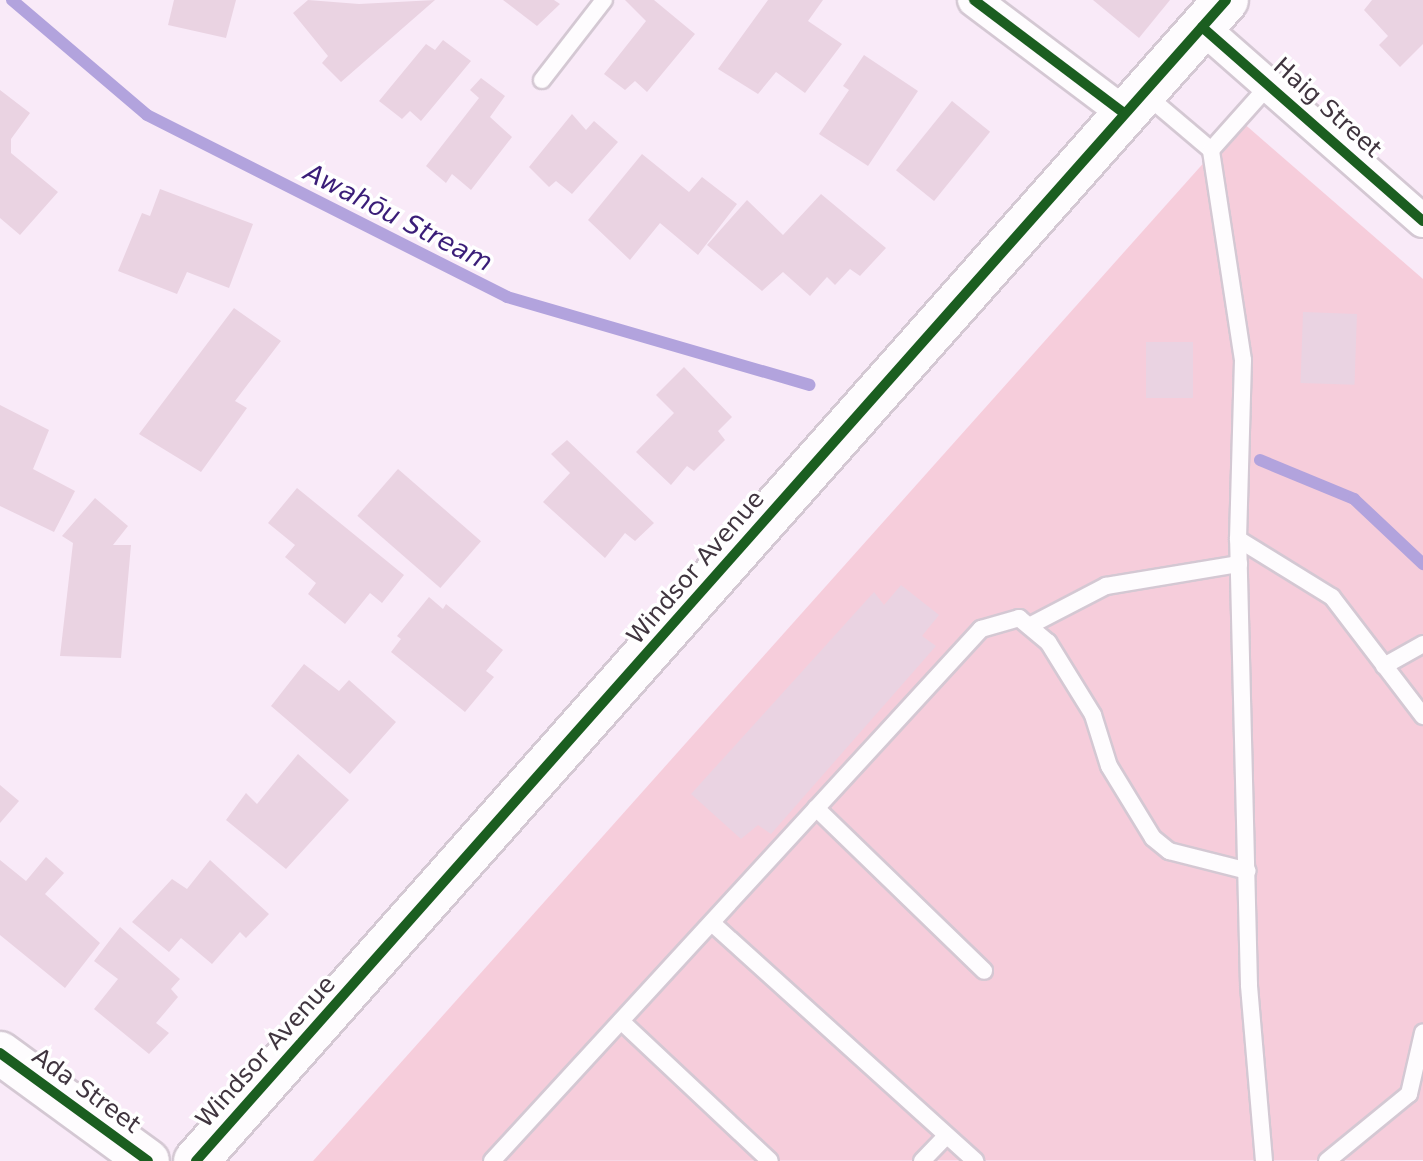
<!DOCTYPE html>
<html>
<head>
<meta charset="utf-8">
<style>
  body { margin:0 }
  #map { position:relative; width:1423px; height:1161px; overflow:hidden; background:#f9eaf8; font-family:"DejaVu Sans",sans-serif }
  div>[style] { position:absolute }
  .green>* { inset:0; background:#f6cddb }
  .stream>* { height:12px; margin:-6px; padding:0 6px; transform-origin:6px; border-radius:6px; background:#b2a3dd }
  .building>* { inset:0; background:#ead3e2; transform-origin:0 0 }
  .roads { filter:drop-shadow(2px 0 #d4c8d3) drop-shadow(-2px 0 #d4c8d3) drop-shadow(0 2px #d4c8d3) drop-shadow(0 -2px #d4c8d3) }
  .service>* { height:16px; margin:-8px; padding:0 8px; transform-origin:8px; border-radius:8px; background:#fefcfe }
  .minor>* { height:32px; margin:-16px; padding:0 16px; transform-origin:16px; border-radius:16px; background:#fefcfe }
  .tertiary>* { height:42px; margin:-21px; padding:0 21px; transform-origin:21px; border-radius:21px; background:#fefcfe }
  .secondary>* { height:44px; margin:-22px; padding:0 22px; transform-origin:22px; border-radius:22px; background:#fefcfe }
  .cycleway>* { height:10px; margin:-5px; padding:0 5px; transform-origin:5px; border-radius:5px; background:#1b5e20 }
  span { translate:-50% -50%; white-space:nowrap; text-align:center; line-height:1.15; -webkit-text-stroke:7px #fff; paint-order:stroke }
  .street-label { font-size:24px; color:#40353f }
  .water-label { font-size:26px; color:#3a1d78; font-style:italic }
</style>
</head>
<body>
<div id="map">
  <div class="green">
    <div style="clip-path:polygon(1241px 121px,1423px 279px,1423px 1160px,313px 1161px)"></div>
  </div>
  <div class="stream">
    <div style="left:12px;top:0;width:177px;rotate:40.4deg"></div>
    <div style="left:147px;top:115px;width:403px;rotate:26.8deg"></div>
    <div style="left:507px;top:297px;width:315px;rotate:16.2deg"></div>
    <div style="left:1260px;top:460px;width:102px;rotate:22.5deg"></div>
    <div style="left:1354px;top:499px;width:95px;rotate:43.3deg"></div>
  </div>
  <div class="building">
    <div style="clip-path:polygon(174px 0,236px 0,226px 38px,168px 25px)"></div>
    <div style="clip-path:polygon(308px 0,359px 4px,435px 0,341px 82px,322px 63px,328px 56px,293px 13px)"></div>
    <div style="clip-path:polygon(503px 0,554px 0,560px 4px,537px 26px)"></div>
    <div style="clip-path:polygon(625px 0,654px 0,695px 34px,647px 92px,635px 81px,625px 90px,604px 74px,646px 21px)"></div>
    <div style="clip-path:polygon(768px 0,823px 0,808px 21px,842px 44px,805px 93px,776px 72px,758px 94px,718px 69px)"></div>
    <div style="clip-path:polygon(1093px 0,1170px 0,1139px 38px)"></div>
    <div style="clip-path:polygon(1372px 0,1423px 0,1423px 44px,1400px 67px,1379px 45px,1388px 36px,1364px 10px)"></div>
    <div style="clip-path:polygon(443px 40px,471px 61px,421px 121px,410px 111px,402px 119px,379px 101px,426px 44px,435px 50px)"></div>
    <div style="clip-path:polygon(864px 55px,918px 91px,868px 166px,819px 134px,849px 90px,843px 86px)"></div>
    <div style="clip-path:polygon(481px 78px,505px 96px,490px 117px,512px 137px,471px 190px,452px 174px,446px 183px,426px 166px,479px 98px,470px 90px)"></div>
    <div style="clip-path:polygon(0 90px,30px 113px,11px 139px,11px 153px,58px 192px,20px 235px,0 218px)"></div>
    <div style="left:952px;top:101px;width:49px;height:89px;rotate:39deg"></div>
    <div style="clip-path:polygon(572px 114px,586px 130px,594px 121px,618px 142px,572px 194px,556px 181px,549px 187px,529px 167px)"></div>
    <div style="clip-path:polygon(642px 154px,689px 192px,702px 177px,737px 204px,698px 255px,660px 223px,630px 260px,588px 220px)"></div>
    <div style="clip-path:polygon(160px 189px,253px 224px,229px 288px,187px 272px,177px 294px,118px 271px,142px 213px,150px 216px)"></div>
    <div style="clip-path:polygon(821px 194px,886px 248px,860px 276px,850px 269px,835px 285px,827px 277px,810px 296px,783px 272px,762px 291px,707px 245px,747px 200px,783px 235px)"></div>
    <div style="clip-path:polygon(234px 308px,281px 341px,235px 401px,247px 408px,201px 472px,139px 434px)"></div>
    <div style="left:1303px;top:312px;width:54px;height:71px;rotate:2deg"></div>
    <div style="left:1146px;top:342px;width:47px;height:56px"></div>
    <div style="clip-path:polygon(684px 367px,732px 417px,718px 431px,725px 440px,694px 471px,687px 466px,671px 485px,636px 452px,674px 413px,656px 395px)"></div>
    <div style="clip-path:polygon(0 405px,49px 430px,33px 469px,75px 491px,54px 532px,0 506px)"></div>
    <div style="clip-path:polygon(567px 440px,654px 523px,635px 541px,625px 533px,605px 558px,543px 502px,570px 473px,551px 454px)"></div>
    <div style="left:398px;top:469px;width:110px;height:62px;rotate:41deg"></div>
    <div style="clip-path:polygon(297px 488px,404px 575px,382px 603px,370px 593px,345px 624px,308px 594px,316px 583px,285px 557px,295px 545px,268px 523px)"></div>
    <div style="clip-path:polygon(95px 498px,128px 526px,113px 545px,131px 545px,121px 658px,60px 656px,73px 543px,62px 536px)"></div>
    <div style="clip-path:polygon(901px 585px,939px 615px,922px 636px,936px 646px,771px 834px,758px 825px,741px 839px,691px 794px,874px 592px,884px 605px)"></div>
    <div style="clip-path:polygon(429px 597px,443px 609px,446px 604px,503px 650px,486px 671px,494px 677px,465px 712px,391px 652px,401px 639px,397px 636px)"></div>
    <div style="clip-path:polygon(304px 664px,339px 691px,349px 680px,396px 722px,350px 774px,271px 706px)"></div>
    <div style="clip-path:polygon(298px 754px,349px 800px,286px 869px,226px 820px,246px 793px,257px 804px)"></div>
    <div style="clip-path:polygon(0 785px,19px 801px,0 823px)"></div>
    <div style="clip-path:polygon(46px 857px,64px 873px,45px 894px,100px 943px,65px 988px,0 935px,0 860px,26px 881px)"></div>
    <div style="clip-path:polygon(210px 860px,269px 914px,246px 938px,240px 932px,212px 964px,181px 938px,169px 952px,132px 922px,172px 879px,187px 889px)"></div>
    <div style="clip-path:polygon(120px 927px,180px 979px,171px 989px,178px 997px,156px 1023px,169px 1033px,149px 1054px,94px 1009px,118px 979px,94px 961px)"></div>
  </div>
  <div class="roads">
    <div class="service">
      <div style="left:542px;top:80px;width:101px;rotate:-52.2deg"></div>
      <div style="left:1145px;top:94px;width:87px;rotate:40.3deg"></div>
      <div style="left:1238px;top:539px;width:110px;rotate:31.7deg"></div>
      <div style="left:1332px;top:597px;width:150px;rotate:52.6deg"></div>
      <div style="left:1029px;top:626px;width:87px;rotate:-27.5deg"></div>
      <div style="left:1106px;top:586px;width:135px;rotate:-9.4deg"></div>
      <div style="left:1384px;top:666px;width:45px;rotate:-29.4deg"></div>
      <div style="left:816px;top:808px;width:234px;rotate:44.1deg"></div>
      <div style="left:712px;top:923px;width:355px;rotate:42.1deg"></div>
      <div style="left:621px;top:1021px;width:204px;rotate:43.2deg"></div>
      <div style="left:492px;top:1161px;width:723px;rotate:-47.41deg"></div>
      <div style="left:981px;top:629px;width:40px;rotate:-16deg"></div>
      <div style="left:1019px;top:618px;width:38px;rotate:40deg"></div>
      <div style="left:1048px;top:642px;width:86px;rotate:58.3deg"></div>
      <div style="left:1093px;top:715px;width:53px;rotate:72.6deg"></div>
      <div style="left:1109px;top:766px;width:84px;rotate:58.6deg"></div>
      <div style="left:1153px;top:838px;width:21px;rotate:39deg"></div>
      <div style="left:1169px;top:851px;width:81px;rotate:14.2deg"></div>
      <div style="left:922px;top:1161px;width:35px;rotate:-46deg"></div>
      <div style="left:1264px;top:1161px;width:177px;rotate:-94.9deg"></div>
      <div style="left:1249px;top:985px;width:446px;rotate:-91.4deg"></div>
      <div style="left:1238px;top:539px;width:179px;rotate:-88.4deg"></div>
      <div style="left:1243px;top:360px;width:212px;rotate:-98.7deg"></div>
      <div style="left:1211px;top:150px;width:89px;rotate:-48.2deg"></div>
      <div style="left:1327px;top:1161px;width:106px;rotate:-39.3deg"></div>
      <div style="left:1409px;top:1094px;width:63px;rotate:-77.1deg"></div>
    </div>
    <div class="minor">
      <div style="left:974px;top:0;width:188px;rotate:37deg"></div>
      <div style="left:1202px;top:27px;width:294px;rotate:41.3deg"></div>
    </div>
    <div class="tertiary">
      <div style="left:0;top:1053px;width:183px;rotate:36.1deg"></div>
    </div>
    <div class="secondary">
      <div style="left:196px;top:1161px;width:1552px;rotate:-48.42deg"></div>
    </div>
  </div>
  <div class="cycleway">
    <div style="left:974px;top:0;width:188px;rotate:37deg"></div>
    <div style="left:1202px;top:27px;width:294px;rotate:41.3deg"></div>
    <div style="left:0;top:1053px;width:183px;rotate:36.1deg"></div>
    <div style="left:196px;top:1161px;width:1552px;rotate:-48.42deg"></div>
  </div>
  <div class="street-label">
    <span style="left:1327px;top:108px;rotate:42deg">Haig Street</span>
    <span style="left:696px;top:568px;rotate:-49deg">Windsor Avenue</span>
    <span style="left:266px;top:1052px;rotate:-48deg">Windsor Avenue</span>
    <span style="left:86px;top:1091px;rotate:36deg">Ada Street</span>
  </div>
  <div class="water-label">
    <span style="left:398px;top:218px;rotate:27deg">Awahōu Stream</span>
  </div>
</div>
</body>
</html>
